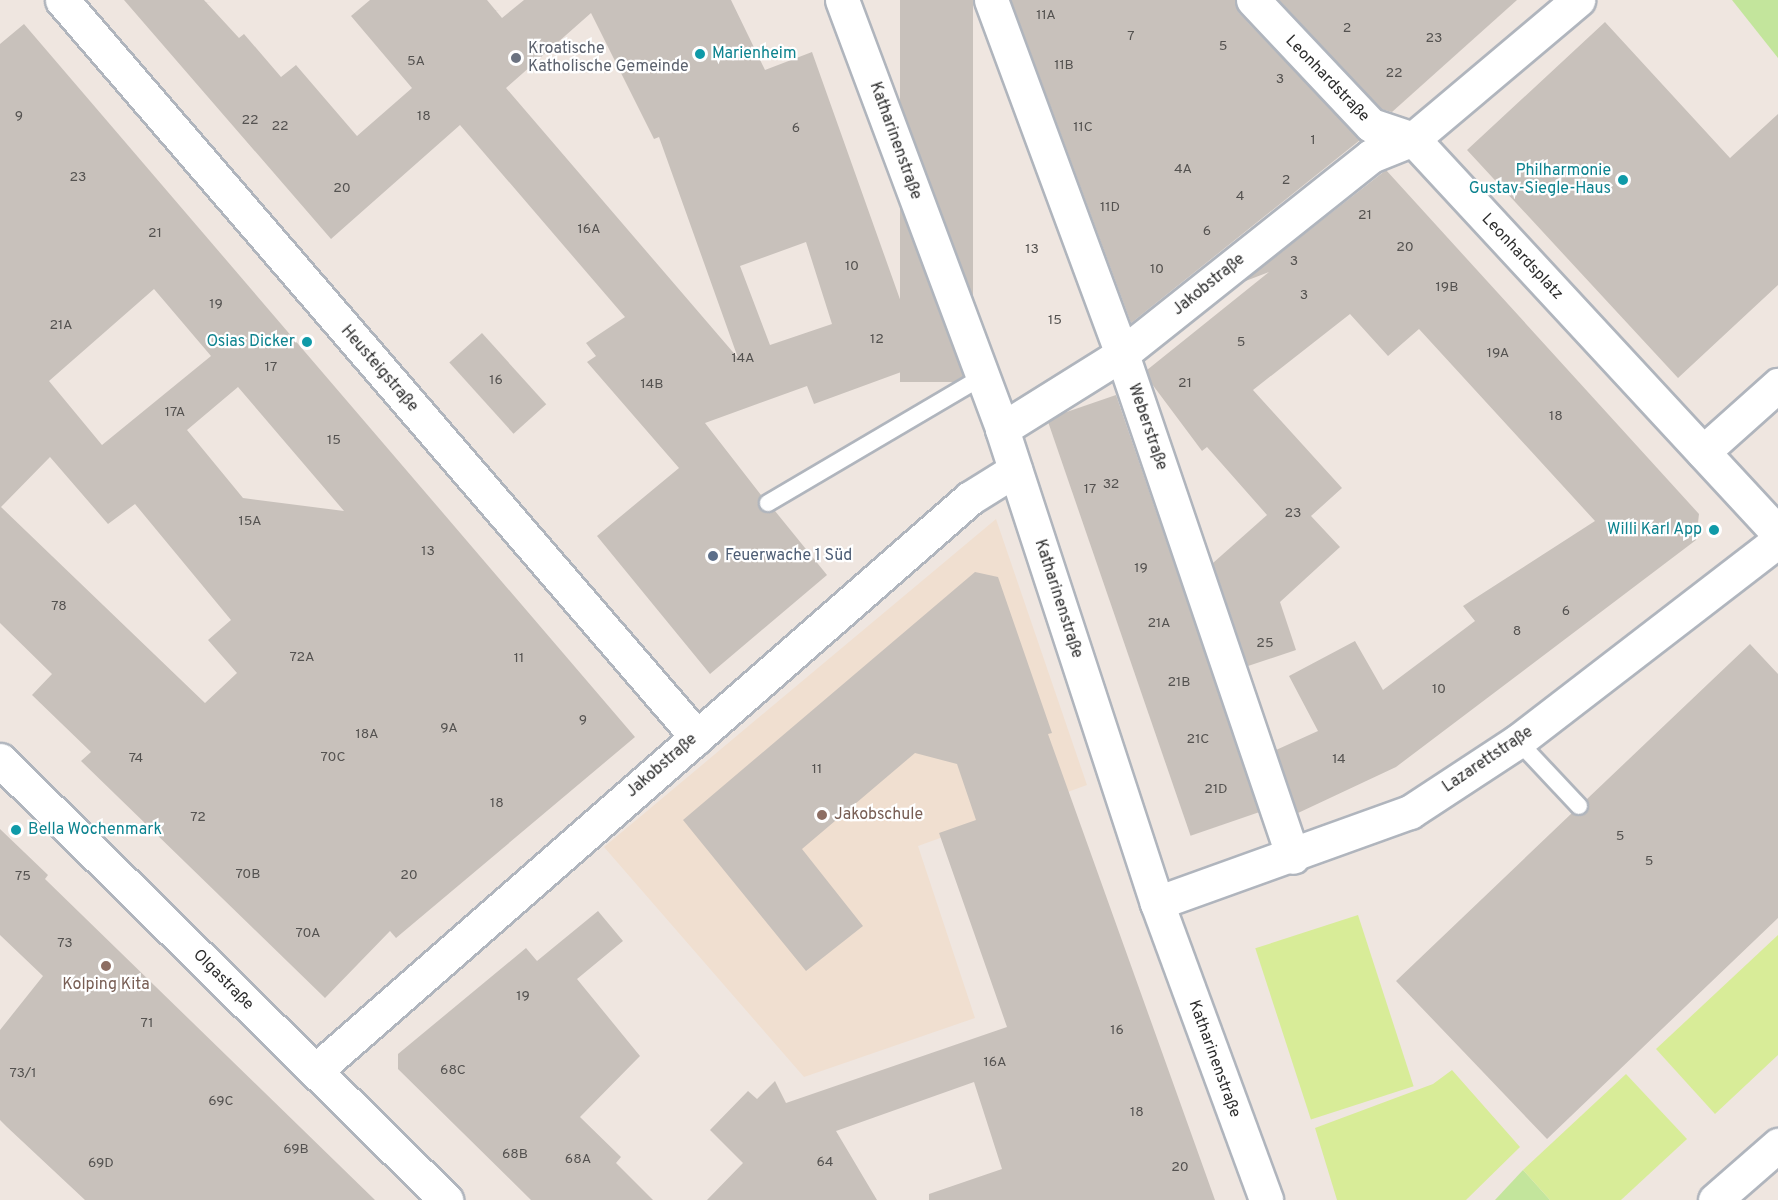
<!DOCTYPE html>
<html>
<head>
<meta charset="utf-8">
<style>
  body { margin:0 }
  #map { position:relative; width:1778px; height:1200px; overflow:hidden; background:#efe6e0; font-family:Overpass,sans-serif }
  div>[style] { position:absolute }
  .education>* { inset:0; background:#f0dfd0 }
  .green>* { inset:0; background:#c3e59c }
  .pitch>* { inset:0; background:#d8ec98; transform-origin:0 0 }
  .building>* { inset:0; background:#c8c1bb; transform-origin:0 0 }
  .roads { filter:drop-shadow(2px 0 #b0b5bd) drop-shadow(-2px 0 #b0b5bd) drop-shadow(0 2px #b0b5bd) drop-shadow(0 -2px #b0b5bd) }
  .lane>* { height:16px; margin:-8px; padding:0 8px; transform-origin:8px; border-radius:8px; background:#fff }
  .street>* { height:33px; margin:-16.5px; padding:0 16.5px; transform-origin:16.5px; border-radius:16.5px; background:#fff }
  .secondary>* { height:33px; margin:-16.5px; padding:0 16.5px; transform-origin:16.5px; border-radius:16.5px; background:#fff }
  .dots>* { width:16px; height:16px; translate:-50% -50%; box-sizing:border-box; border:3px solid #fff; border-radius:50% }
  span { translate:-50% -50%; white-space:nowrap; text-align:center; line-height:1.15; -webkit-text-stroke:4.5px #fff; paint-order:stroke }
  .number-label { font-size:14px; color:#545250 }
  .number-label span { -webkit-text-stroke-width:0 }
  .worship-label { font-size:16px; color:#5b616d }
  .left { translate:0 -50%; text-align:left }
  .culture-label { font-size:16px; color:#0d838f }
  .right { translate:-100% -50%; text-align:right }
  .street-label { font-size:16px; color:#2d2d2d }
  .service-label { font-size:16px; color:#4e5e75 }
  .education-label { font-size:16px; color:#785e54 }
</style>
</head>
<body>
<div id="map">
  <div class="education">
    <div style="clip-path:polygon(996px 519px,1087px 785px,918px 846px,975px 1018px,804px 1077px,604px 847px)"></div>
  </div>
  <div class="green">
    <div style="clip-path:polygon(1732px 0,1778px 0,1778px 58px)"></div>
    <div style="clip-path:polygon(1523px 1170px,1550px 1200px,1495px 1200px)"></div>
  </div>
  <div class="pitch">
    <div style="left:1358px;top:915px;width:180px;height:108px;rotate:72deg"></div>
    <div style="clip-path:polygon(1778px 935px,1778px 1055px,1715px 1114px,1656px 1049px)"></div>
    <div style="clip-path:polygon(1452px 1070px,1520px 1147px,1466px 1200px,1337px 1200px,1315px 1128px,1433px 1084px)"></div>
    <div style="clip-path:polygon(1626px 1074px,1687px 1139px,1621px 1200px,1550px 1200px,1523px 1170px)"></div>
  </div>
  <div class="building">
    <div style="clip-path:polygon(evenodd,124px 0,204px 0,239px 38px,244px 34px,281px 77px,296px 65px,357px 136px,412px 88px,351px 16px,370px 0,487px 0,502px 18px,524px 0,731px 0,765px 70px,812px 52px,923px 364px,814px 404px,807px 386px,705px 423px,761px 495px,759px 509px,775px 511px,827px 575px,710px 674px,597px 536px,679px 468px,587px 362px,596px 356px,586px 343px,625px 317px,460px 125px,331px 239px,124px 0,591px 13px,654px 139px,659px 137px,738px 358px,506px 88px,591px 13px,124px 0,806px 242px,832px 324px,770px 345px,740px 266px,806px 242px)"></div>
    <div style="left:900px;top:0;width:73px;height:382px"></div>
    <div style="clip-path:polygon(1011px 0,1235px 0,1239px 13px,1360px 140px,1131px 323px)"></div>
    <div style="clip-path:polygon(1279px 0,1517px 0,1392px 112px,1381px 109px)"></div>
    <div style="clip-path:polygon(1605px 22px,1730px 158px,1778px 114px,1778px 285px,1678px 378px,1467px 150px)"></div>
    <div style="clip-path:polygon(evenodd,24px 24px,635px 737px,396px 938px,390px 931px,325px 998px,81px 761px,91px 752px,32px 695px,52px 674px,0 623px,0 44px,24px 24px,154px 289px,211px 356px,102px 445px,49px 381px,154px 289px,24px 24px,238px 387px,273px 428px,344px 511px,243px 498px,187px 430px,238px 387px,24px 24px,50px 457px,108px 524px,135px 504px,231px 620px,208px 640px,237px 673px,205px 703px,1px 507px,50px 457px)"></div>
    <div style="clip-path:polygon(1386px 170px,1699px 514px,1696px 540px,1396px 767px,1298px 813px,1276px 750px,1318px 731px,1289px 676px,1355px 641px,1383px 690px,1475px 621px,1463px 606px,1595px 521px,1419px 329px,1388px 356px,1350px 314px,1253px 390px,1342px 488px,1311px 516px,1340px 547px,1280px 602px,1296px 650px,1248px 666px,1213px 563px,1267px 515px,1207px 447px,1202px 451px,1152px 384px,1147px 370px,1269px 272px,1243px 282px)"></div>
    <div style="left:482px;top:333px;width:96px;height:44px;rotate:48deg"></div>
    <div style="left:1116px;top:395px;width:441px;height:73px;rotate:71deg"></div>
    <div style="clip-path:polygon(975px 572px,998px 577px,1052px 733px,1048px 734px,1215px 1200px,929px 1200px,929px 1194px,1002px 1169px,974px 1082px,836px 1131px,877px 1200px,707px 1200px,743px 1163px,710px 1130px,748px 1091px,757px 1099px,775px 1081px,786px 1103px,1007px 1027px,939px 833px,976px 820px,957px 764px,915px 753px,802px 849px,863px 926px,806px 971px,683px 820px)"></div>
    <div style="clip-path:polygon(1750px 644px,1778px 674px,1778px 918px,1547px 1139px,1396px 981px,1572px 813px,1586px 814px,1587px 799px)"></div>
    <div style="clip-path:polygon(0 829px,48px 875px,45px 879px,375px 1200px,85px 1200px,7px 1127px,0 1120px,0 1030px,43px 976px,0 935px)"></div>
    <div style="clip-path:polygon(598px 911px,623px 941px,577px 979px,640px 1056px,580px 1117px,621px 1157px,616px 1163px,653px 1200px,531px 1200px,398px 1069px,398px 1054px,526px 948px,537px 961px)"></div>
  </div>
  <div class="roads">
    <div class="lane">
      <div style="left:768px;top:503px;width:248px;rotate:-30.5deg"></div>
      <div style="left:1518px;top:741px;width:89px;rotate:46.8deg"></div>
    </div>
    <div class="street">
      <div style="left:62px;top:0;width:973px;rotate:49.25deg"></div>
      <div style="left:842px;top:0;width:458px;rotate:69.5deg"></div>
      <div style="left:1002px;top:429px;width:499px;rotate:71.9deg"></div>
      <div style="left:1157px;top:903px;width:316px;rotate:69.8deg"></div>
      <div style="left:991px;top:0;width:377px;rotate:69.7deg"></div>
      <div style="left:1122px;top:354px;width:531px;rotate:71.22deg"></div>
      <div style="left:1253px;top:0;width:172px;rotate:46.7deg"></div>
      <div style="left:1371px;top:125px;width:44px;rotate:18.4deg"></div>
      <div style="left:1413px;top:139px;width:537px;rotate:47.19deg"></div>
      <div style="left:1002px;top:429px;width:142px;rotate:-32deg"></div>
      <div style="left:1122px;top:354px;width:318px;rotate:-38.5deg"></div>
      <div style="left:1371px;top:156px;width:45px;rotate:-22deg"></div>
      <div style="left:1413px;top:139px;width:216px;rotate:-40.1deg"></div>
      <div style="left:1703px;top:452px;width:101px;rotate:-41.8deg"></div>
      <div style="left:1157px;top:903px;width:269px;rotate:-19.8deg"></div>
      <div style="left:1410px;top:812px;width:129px;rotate:-33.3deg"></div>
      <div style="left:1518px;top:741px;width:328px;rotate:-37.6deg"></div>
      <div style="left:315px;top:1071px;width:870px;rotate:-41.18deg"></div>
      <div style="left:970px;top:498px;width:53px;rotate:-31.9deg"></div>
      <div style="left:1715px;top:1200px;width:84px;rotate:-41.1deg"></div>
    </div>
    <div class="secondary">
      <div style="left:0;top:760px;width:627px;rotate:44.61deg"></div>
    </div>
  </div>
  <div class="dots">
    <div style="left:700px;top:54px;background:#0f9aa8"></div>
    <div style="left:516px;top:58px;background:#6b7280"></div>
    <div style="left:1623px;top:180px;background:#0f9aa8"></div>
    <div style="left:307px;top:342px;background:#0f9aa8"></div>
    <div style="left:1714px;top:530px;background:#0f9aa8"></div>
    <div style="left:713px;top:556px;background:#5c6f8a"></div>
    <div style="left:822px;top:815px;background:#8d6e63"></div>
    <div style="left:16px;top:830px;background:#0f9aa8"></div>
    <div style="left:106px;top:966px;background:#8d6e63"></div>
  </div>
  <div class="number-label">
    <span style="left:1046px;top:16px">11A</span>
    <span style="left:1347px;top:29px">2</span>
    <span style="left:1131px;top:37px">7</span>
    <span style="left:1434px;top:39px">23</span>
    <span style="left:1223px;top:47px">5</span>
    <span style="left:416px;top:62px">5A</span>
    <span style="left:1064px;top:66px">11B</span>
    <span style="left:1394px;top:74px">22</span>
    <span style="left:1280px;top:80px">3</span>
    <span style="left:19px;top:117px">9</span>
    <span style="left:424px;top:117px">18</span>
    <span style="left:250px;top:121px">22</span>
    <span style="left:280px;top:127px">22</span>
    <span style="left:1083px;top:128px">11C</span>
    <span style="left:796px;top:129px">6</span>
    <span style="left:1313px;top:141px">1</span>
    <span style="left:1183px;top:170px">4A</span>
    <span style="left:78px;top:178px">23</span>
    <span style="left:1286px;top:181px">2</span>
    <span style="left:342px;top:189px">20</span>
    <span style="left:1240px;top:197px">4</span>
    <span style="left:1110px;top:208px">11D</span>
    <span style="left:1365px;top:216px">21</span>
    <span style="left:589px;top:230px">16A</span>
    <span style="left:1207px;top:232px">6</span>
    <span style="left:155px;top:234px">21</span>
    <span style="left:1405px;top:248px">20</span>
    <span style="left:1032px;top:250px">13</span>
    <span style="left:1294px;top:262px">3</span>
    <span style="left:852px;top:267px">10</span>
    <span style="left:1157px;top:270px">10</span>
    <span style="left:1447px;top:288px">19B</span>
    <span style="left:1304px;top:296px">3</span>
    <span style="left:216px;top:305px">19</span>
    <span style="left:1055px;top:321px">15</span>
    <span style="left:61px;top:326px">21A</span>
    <span style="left:877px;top:340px">12</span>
    <span style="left:1241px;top:343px">5</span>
    <span style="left:1498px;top:354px">19A</span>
    <span style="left:743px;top:359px">14A</span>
    <span style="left:271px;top:368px">17</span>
    <span style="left:496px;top:381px">16</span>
    <span style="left:1185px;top:384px">21</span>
    <span style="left:652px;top:385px">14B</span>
    <span style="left:175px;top:413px">17A</span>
    <span style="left:1556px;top:417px">18</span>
    <span style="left:334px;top:441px">15</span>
    <span style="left:1111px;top:485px">32</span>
    <span style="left:1090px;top:490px">17</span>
    <span style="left:1293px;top:514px">23</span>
    <span style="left:250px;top:522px">15A</span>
    <span style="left:428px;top:552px">13</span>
    <span style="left:1141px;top:569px">19</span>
    <span style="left:59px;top:607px">78</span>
    <span style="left:1566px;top:612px">6</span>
    <span style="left:1159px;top:624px">21A</span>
    <span style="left:1517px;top:632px">8</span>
    <span style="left:1265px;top:644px">25</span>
    <span style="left:302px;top:658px">72A</span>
    <span style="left:519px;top:659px">11</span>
    <span style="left:1179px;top:683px">21B</span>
    <span style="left:1439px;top:690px">10</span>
    <span style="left:583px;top:721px">9</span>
    <span style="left:449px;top:729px">9A</span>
    <span style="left:367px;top:735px">18A</span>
    <span style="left:1198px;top:740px">21C</span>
    <span style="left:333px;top:758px">70C</span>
    <span style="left:136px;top:759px">74</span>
    <span style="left:1339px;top:760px">14</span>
    <span style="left:817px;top:770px">11</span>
    <span style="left:1216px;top:790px">21D</span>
    <span style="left:497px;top:804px">18</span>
    <span style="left:198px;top:818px">72</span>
    <span style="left:1620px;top:837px">5</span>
    <span style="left:1649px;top:862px">5</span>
    <span style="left:248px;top:875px">70B</span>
    <span style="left:409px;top:876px">20</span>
    <span style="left:23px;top:877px">75</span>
    <span style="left:308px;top:934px">70A</span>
    <span style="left:65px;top:944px">73</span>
    <span style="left:523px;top:997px">19</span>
    <span style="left:147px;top:1024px">71</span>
    <span style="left:1117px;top:1031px">16</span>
    <span style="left:995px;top:1063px">16A</span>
    <span style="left:453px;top:1071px">68C</span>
    <span style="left:23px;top:1074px">73/1</span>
    <span style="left:221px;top:1102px">69C</span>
    <span style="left:1137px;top:1113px">18</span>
    <span style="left:296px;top:1150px">69B</span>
    <span style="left:515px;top:1155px">68B</span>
    <span style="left:578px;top:1160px">68A</span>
    <span style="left:825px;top:1163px">64</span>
    <span style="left:101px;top:1164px">69D</span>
    <span style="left:1180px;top:1168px">20</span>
  </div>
  <div class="worship-label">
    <span class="left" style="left:528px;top:58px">Kroatische<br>Katholische Gemeinde</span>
  </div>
  <div class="culture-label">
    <span class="left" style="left:712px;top:54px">Marienheim</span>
    <span class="right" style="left:1611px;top:180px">Philharmonie<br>Gustav-Siegle-Haus</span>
    <span class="right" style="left:295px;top:342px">Osias Dicker</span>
    <span class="right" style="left:1702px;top:530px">Willi Karl App</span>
    <span class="left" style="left:28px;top:830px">Bella Wochenmark</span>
  </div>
  <div class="street-label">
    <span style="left:1327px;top:79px;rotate:46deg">Leonhardstraße</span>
    <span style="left:895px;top:141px;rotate:70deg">Katharinenstraße</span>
    <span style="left:1522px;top:257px;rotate:47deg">Leonhardsplatz</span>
    <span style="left:1209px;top:285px;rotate:-39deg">Jakobstraße</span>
    <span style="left:379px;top:369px;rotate:49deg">Heusteigstraße</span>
    <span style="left:1147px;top:427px;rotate:71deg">Weberstraße</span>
    <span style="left:1058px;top:599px;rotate:72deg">Katharinenstraße</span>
    <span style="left:1488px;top:760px;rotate:-34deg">Lazarettstraße</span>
    <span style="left:662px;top:766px;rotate:-41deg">Jakobstraße</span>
    <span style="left:223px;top:980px;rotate:45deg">Olgastraße</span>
    <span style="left:1214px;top:1059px;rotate:70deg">Katharinenstraße</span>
  </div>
  <div class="service-label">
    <span class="left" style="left:725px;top:556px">Feuerwache 1 Süd</span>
  </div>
  <div class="education-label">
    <span class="left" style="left:834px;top:815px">Jakobschule</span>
    <span style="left:106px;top:985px">Kolping Kita</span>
  </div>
</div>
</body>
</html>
